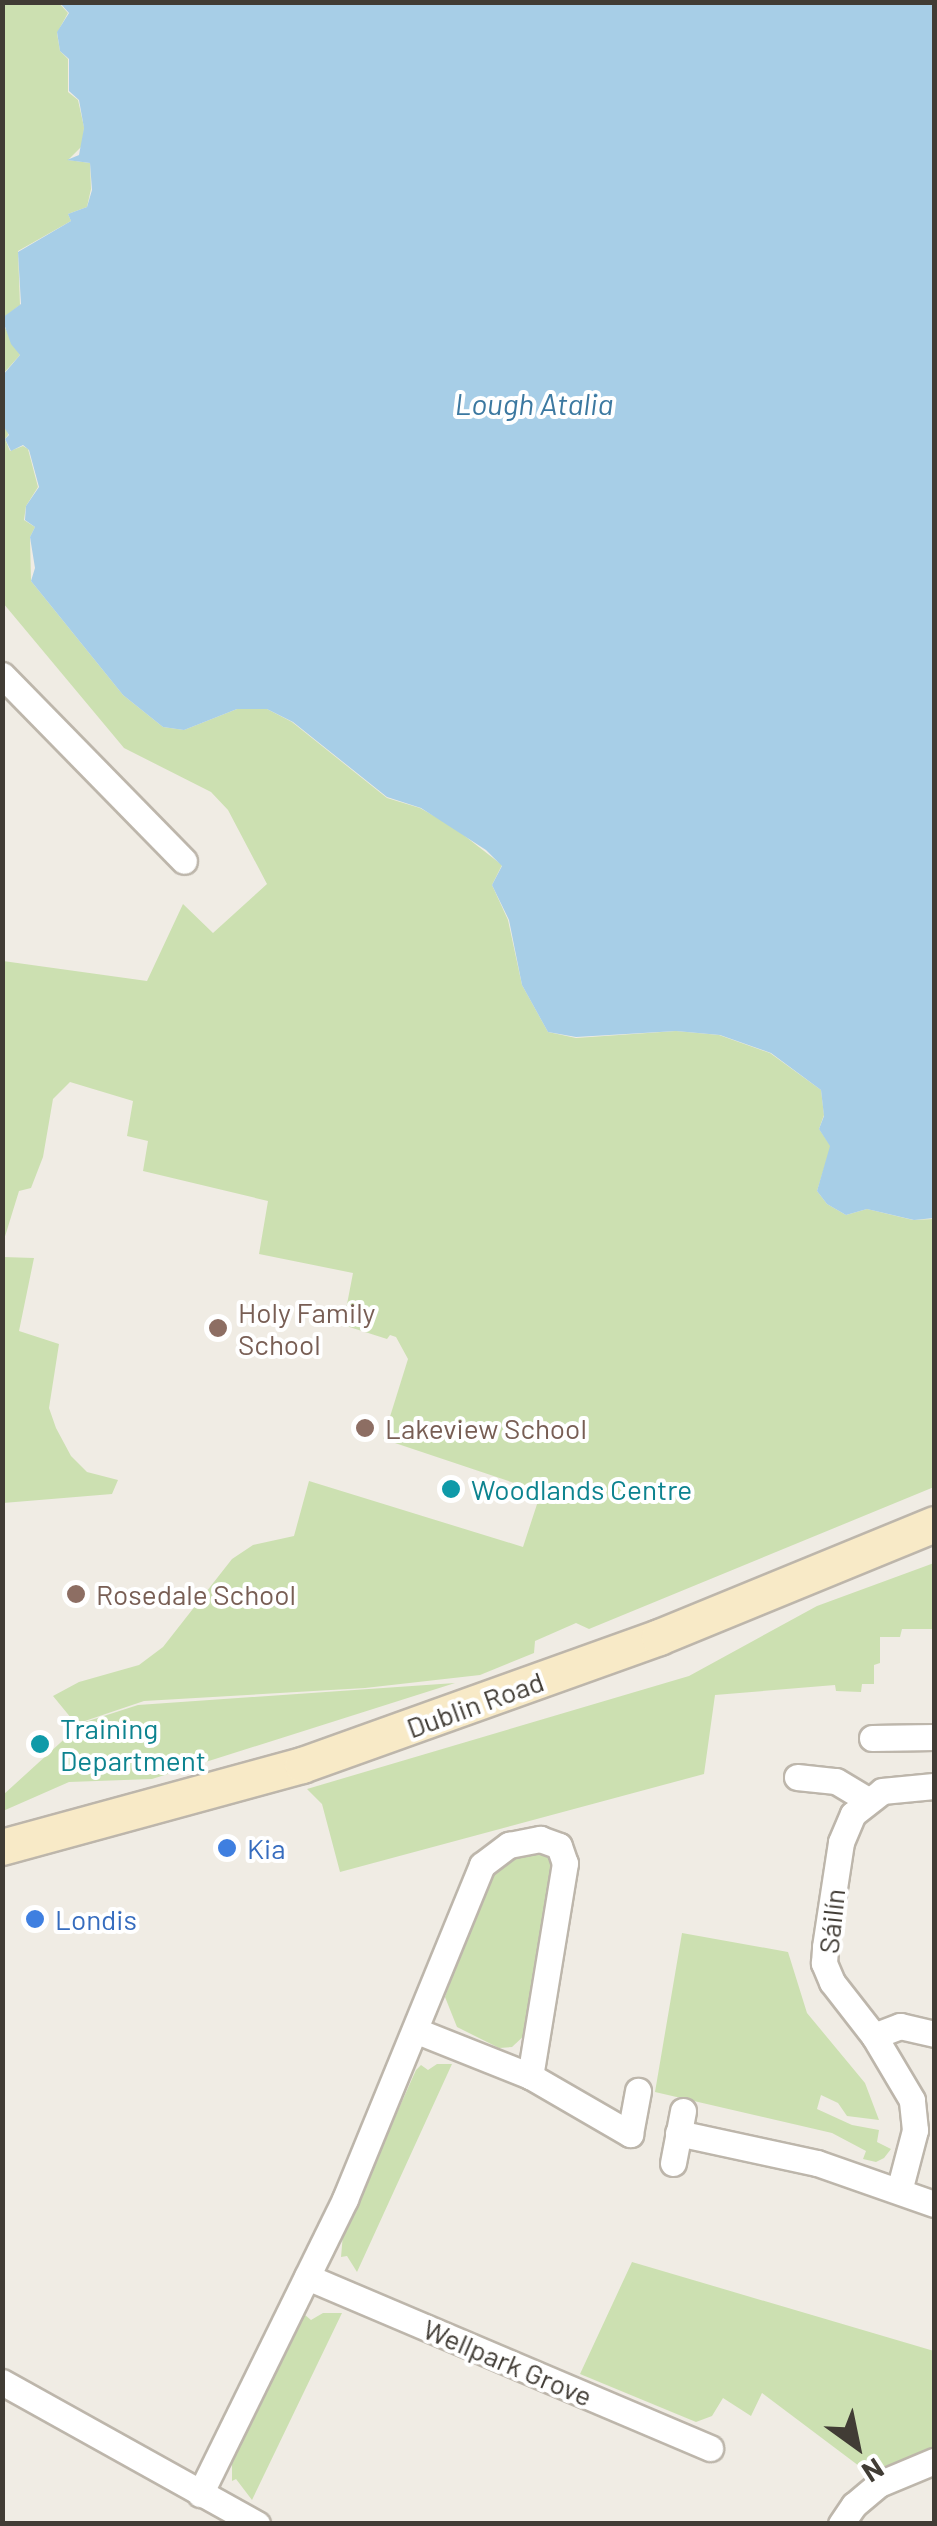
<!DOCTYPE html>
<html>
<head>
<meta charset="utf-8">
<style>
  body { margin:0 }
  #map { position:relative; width:937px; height:2526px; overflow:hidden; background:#f0ece4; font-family:Barlow,sans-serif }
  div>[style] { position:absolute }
  .green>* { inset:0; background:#cce0b1 }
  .water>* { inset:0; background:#a7cee7 }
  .roads { filter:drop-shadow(2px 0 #bdb6ab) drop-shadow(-2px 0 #bdb6ab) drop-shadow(0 2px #bdb6ab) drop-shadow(0 -2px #bdb6ab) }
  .minor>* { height:25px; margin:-12.5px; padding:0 12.5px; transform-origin:12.5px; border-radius:12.5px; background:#fff }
  .secondary>* { height:35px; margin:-17.5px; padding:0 17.5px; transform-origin:17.5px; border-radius:17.5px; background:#f8eac7 }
  .dots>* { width:28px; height:28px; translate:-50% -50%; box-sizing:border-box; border:5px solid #fff; border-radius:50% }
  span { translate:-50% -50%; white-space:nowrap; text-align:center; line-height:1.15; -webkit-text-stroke:8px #fff; paint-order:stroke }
  .education-label { font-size:28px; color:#785e54 }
  .left { translate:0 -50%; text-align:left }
  .culture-label { font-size:28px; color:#0d838f }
  .street-label { font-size:28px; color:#413c35 }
  .shop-label { font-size:28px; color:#366cbe }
  .water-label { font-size:30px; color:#3b78a0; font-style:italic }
  .frame { position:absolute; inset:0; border:5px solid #413c35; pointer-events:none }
  .north { position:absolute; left:807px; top:2396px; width:100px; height:100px; -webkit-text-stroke:8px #fff; paint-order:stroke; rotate:147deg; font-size:28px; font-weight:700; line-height:40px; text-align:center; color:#413c35 }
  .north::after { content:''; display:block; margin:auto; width:35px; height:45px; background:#413c35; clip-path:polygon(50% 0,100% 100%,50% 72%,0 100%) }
</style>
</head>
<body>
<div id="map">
  <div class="green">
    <div style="clip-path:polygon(3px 3px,59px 3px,68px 13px,57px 33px,60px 51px,68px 59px,68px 92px,78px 100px,84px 127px,83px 145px,68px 160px,90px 163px,91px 189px,87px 207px,68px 214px,71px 221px,18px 251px,20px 305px,3px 318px)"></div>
    <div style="clip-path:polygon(3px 324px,20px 355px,3px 374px,3px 382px)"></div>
    <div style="clip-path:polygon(3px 390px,8px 435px,5px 439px,10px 451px,23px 446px,28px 449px,38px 487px,26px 506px,24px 520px,35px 527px,30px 537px,31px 581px,123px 695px,163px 727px,184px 730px,237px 709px,267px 709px,292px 722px,387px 798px,420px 808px,452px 826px,502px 865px,492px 885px,508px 920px,522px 985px,548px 1032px,576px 1038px,676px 1031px,719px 1035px,770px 1053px,821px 1090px,824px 1115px,819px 1129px,831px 1146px,817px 1191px,827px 1204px,846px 1215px,867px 1209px,913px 1220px,934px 1219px,934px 1487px,589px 1629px,576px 1623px,535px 1641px,534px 1653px,480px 1675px,365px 1688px,144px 1701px,76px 1724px,53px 1696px,79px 1682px,139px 1665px,163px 1647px,232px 1559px,253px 1545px,294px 1536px,309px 1481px,523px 1547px,541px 1492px,383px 1439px,408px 1359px,396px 1337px,390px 1335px,387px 1339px,343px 1325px,353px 1273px,259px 1254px,268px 1201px,143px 1171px,148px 1141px,127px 1136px,133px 1101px,70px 1082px,53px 1099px,43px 1157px,31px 1188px,19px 1191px,3px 1243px,3px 961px,147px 981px,183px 904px,213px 933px,267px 884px,228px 810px,211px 792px,124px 748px,3px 603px)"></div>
    <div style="clip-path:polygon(3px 1257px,34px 1258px,19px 1331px,59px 1344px,49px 1408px,56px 1428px,71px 1456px,87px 1472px,118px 1480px,112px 1494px,3px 1503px)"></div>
    <div style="clip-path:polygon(934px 1563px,934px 1629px,902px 1629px,900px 1637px,880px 1637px,880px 1663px,874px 1665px,874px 1684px,862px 1684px,861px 1692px,836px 1691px,835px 1685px,715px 1695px,704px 1774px,340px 1872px,322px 1804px,307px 1789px,689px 1676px,817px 1606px)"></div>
    <div style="clip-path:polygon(455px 1683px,152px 1779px,69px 1782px,3px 1811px,3px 1795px,82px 1723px,138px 1705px)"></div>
    <div style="clip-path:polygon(541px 1851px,553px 1862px,527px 2033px,512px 2047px,499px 2048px,457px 2027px,445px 1997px,489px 1874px,509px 1856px)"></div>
    <div style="clip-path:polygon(682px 1933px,788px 1952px,807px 2013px,865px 2083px,879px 2120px,847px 2116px,838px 2103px,821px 2095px,817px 2109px,852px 2125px,879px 2130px,877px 2142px,891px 2149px,884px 2158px,876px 2162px,863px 2159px,866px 2151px,832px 2133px,655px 2092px)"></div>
    <div style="clip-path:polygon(437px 2064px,452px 2064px,357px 2272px,347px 2256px,341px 2257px,343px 2234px,416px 2070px,421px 2065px,428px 2070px)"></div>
    <div style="clip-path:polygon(632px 2262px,934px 2351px,934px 2448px,871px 2475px,762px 2393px,751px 2416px,723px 2398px,712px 2416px,696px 2422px,580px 2374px)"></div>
    <div style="clip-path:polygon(323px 2313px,342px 2313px,252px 2500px,236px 2479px,232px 2481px,232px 2458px,299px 2322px,305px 2315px,311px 2320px)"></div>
  </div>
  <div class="water">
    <div style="clip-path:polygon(60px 3px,934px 3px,934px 1218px,914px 1220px,867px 1209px,846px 1215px,827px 1204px,817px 1191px,830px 1146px,819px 1129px,824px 1116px,821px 1090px,771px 1053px,720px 1035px,676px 1031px,576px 1037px,548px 1032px,522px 985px,509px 920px,492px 885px,502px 866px,486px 850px,421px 808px,387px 797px,293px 722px,267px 709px,237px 709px,184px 730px,163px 727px,123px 695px,31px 581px,35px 568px,30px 537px,35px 527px,25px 520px,26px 506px,39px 487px,29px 450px,23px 445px,11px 451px,5px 439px,9px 435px,4px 427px,3px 375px,20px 355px,11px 344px,2px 318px,21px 304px,18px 252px,71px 221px,68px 214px,87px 207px,92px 190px,90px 163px,67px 160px,79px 155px,84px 128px,79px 100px,69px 91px,69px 59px,60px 51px,57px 32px,69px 13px)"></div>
  </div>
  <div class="roads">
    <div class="minor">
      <div style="left:2px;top:675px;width:260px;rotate:45.6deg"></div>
      <div style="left:872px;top:1738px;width:62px;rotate:-0.9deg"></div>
      <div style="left:797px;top:1777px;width:39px;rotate:6deg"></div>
      <div style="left:836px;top:1781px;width:35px;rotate:31deg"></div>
      <div style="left:417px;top:2031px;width:122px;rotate:21.7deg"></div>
      <div style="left:530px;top:2076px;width:116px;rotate:30.1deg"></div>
      <div style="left:630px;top:2134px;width:44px;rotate:-79.5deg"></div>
      <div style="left:874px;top:2036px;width:28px;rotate:-21deg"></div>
      <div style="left:900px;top:2026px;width:35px;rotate:13deg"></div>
      <div style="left:678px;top:2133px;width:142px;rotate:12.2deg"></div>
      <div style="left:817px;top:2163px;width:124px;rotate:19.3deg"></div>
      <div style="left:673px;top:2163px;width:53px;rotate:-79.1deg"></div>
      <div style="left:899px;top:2191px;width:63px;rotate:-75.3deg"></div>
      <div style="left:915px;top:2130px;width:30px;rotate:-96deg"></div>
      <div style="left:912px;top:2100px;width:74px;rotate:-120.7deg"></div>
      <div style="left:874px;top:2036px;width:68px;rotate:-127.9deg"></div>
      <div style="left:832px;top:1982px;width:21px;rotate:-113deg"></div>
      <div style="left:824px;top:1963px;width:16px;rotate:-86deg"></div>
      <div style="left:825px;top:1947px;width:106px;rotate:-81.3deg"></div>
      <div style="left:841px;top:1842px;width:30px;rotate:-67deg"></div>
      <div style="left:853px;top:1814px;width:37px;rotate:-38deg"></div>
      <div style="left:882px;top:1791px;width:52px;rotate:-5.5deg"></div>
      <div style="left:307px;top:2277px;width:438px;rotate:23deg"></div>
      <div style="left:2px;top:2382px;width:292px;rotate:29.1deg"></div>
      <div style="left:200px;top:2494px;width:329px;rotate:-63.8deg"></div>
      <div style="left:345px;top:2199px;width:361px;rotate:-67.7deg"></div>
      <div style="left:482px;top:1865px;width:34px;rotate:-37deg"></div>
      <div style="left:509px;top:1845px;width:32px;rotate:-11deg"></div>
      <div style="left:540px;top:1839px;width:20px;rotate:20deg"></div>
      <div style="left:559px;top:1846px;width:18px;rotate:71deg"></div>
      <div style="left:565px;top:1863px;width:216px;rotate:99.3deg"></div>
      <div style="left:841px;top:2524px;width:23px;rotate:-56deg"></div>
      <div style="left:854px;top:2505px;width:33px;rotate:-40deg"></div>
      <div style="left:879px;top:2484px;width:60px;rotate:-22.7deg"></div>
    </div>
    <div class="secondary">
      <div style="left:2px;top:1847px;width:311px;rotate:-15.3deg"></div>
      <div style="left:302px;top:1765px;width:379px;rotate:-19.7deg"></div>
      <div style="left:659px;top:1637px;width:297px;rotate:-22.3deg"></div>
    </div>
  </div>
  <div class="dots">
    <div style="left:218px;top:1328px;background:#8d6e63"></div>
    <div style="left:365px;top:1428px;background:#8d6e63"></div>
    <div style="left:451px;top:1489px;background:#0f9aa8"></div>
    <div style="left:76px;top:1594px;background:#8d6e63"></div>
    <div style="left:40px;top:1744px;background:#0f9aa8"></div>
    <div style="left:227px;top:1848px;background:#3f7fe0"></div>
    <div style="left:35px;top:1919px;background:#3f7fe0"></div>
  </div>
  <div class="education-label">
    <span class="left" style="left:238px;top:1328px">Holy Family<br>School</span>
    <span class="left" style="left:385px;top:1428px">Lakeview School</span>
    <span class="left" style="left:96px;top:1594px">Rosedale School</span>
  </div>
  <div class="culture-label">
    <span class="left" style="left:471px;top:1489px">Woodlands Centre</span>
    <span class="left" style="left:60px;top:1744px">Training<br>Department</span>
  </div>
  <div class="street-label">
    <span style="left:475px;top:1704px;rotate:-20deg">Dublin Road</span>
    <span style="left:831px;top:1921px;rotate:-84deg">Sáilín</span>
    <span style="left:508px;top:2362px;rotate:23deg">Wellpark Grove</span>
  </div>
  <div class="shop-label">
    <span class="left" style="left:247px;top:1848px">Kia</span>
    <span class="left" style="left:55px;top:1919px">Londis</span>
  </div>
  <div class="water-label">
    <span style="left:534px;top:403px">Lough Atalia</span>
  </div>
  <div class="frame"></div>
  <div class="north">N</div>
</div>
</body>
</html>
